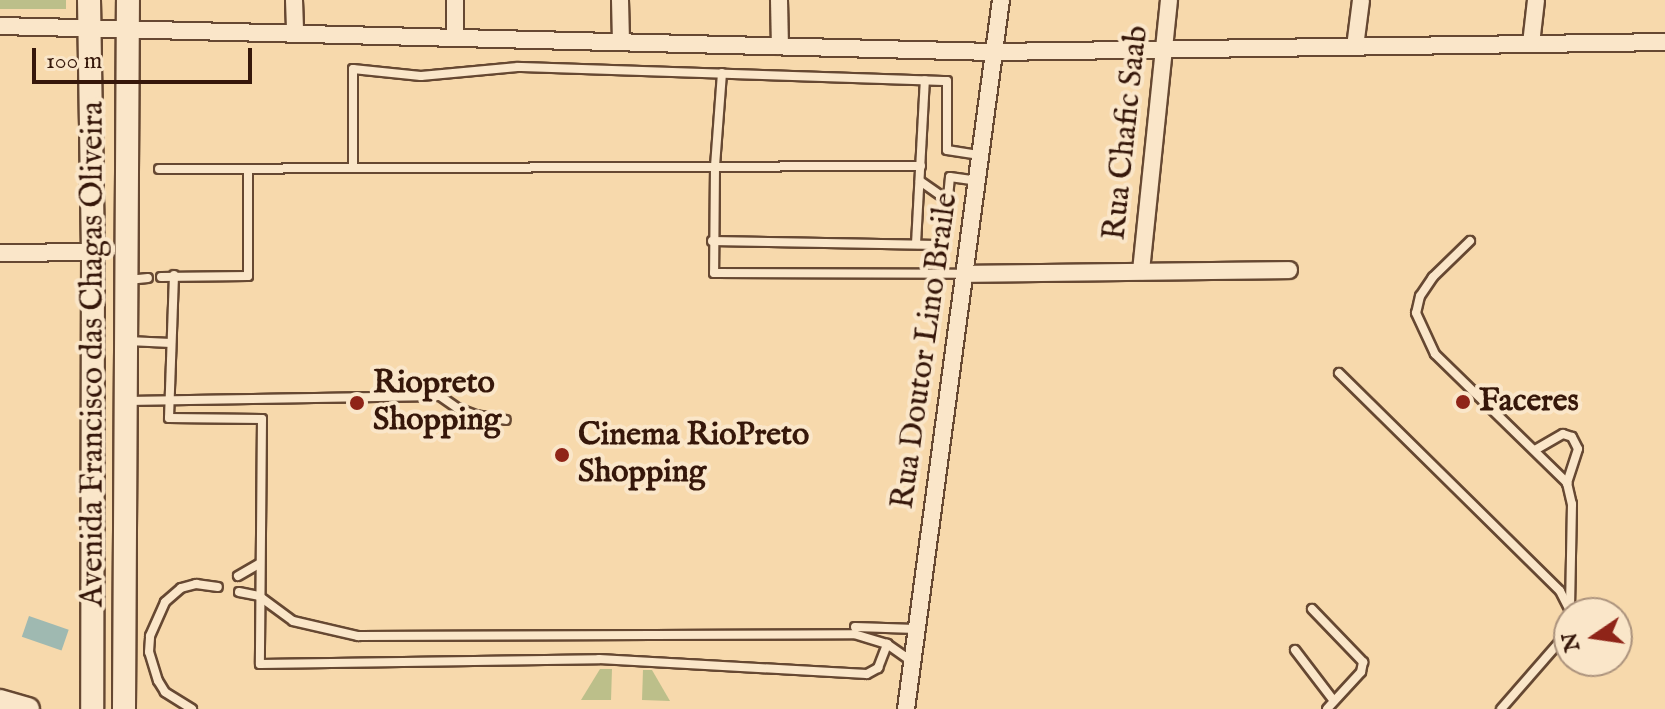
<!DOCTYPE html>
<html>
<head>
<meta charset="utf-8">
<style>
  body { margin:0 }
  #map { position:relative; width:1665px; height:709px; overflow:hidden; background:#f7d9ac; font-family:"IM FELL English",serif }
  div>[style] { position:absolute }
  .green>* { inset:0; background:#bcbf8a; transform-origin:0 0 }
  .water>* { inset:0; background:#9fb9b1; transform-origin:0 0 }
  .roads { filter:drop-shadow(2px 0 #664832) drop-shadow(-2px 0 #664832) drop-shadow(0 2px #664832) drop-shadow(0 -2px #664832) }
  .service>* { height:8px; margin:-4px; padding:0 4px; transform-origin:4px; border-radius:4px; background:#fae6c9 }
  .minor>* { height:16px; margin:-8px; padding:0 8px; transform-origin:8px; border-radius:8px; background:#fae6c9 }
  .secondary>* { height:22px; margin:-11px; padding:0 11px; transform-origin:11px; border-radius:11px; background:#fae6c9 }
  .dots>* { width:22px; height:22px; translate:-50% -50%; box-sizing:border-box; border:4px solid #fae6c9; border-radius:50% }
  span { translate:-50% -50%; white-space:nowrap; text-align:center; line-height:1.15; -webkit-text-stroke:8px #fae6c9; paint-order:stroke }
  .street-label { font-size:32px; color:#36170a }
  .poi-label { font-size:32px; color:#36170a; font-weight:700 }
  .left { translate:0 -50%; text-align:left }
  .north { position:absolute; left:1553px; top:597px; width:80px; height:80px; box-sizing:border-box; background:#fae6c9; border:2px solid #ac937d; border-radius:50%; rotate:257deg; font-size:22px; font-weight:700; line-height:32px; text-align:center; color:#36170a }
  .north::after { content:''; display:block; margin:auto; width:28px; height:36px; background:#8f2418; clip-path:polygon(50% 0,100% 100%,50% 72%,0 100%) }
  .scale { position:absolute; left:32px; top:48px; width:220px; height:36px; box-sizing:border-box; border:4px solid #36170a; border-top:0; padding-left:10px; font-size:24px; line-height:28px; white-space:nowrap; color:#36170a; -webkit-text-stroke:6px #fae6c9; paint-order:stroke }
</style>
</head>
<body>
<div id="map">
  <div class="green">
    <div style="left:0;top:0;width:66px;height:9px"></div>
    <div style="clip-path:polygon(600px 669px,612px 669px,611px 700px,581px 700px)"></div>
    <div style="clip-path:polygon(643px 670px,652px 670px,670px 701px,642px 700px)"></div>
  </div>
  <div class="water">
    <div style="left:29px;top:616px;width:42px;height:22px;rotate:19deg"></div>
  </div>
  <div class="roads">
    <div class="service">
      <div style="left:722px;top:73px;width:94px;rotate:94.3deg"></div>
      <div style="left:715px;top:167px;width:106px;rotate:90.5deg"></div>
      <div style="left:714px;top:273px;width:250px;rotate:0.2deg"></div>
      <div style="left:353px;top:167px;width:98px;rotate:-90deg"></div>
      <div style="left:353px;top:69px;width:68px;rotate:5.9deg"></div>
      <div style="left:421px;top:76px;width:97px;rotate:-5.3deg"></div>
      <div style="left:518px;top:67px;width:429px;rotate:1.9deg"></div>
      <div style="left:947px;top:81px;width:69px;rotate:90deg"></div>
      <div style="left:947px;top:150px;width:33px;rotate:9deg"></div>
      <div style="left:159px;top:169px;width:762px;rotate:-0.23deg"></div>
      <div style="left:920px;top:181px;width:32px;rotate:35deg"></div>
      <div style="left:712px;top:241px;width:226px;rotate:1deg"></div>
      <div style="left:938px;top:245px;width:9px;rotate:-49deg"></div>
      <div style="left:944px;top:238px;width:61px;rotate:-84.4deg"></div>
      <div style="left:950px;top:177px;width:27px;rotate:8deg"></div>
      <div style="left:1470px;top:241px;width:52px;rotate:135.8deg"></div>
      <div style="left:1433px;top:277px;width:23px;rotate:124deg"></div>
      <div style="left:1420px;top:296px;width:17px;rotate:103deg"></div>
      <div style="left:1416px;top:313px;width:45px;rotate:65.1deg"></div>
      <div style="left:1435px;top:354px;width:185px;rotate:44.3deg"></div>
      <div style="left:1567px;top:483px;width:22px;rotate:77deg"></div>
      <div style="left:1572px;top:504px;width:100px;rotate:91.1deg"></div>
      <div style="left:916px;top:244px;width:164px;rotate:-86.9deg"></div>
      <div style="left:174px;top:275px;width:143px;rotate:92deg"></div>
      <div style="left:169px;top:418px;width:93px;rotate:0.6deg"></div>
      <div style="left:262px;top:419px;width:245px;rotate:90.5deg"></div>
      <div style="left:260px;top:664px;width:339px;rotate:-0.8deg"></div>
      <div style="left:599px;top:659px;width:268px;rotate:3.2deg"></div>
      <div style="left:867px;top:674px;width:13px;rotate:-29deg"></div>
      <div style="left:878px;top:668px;width:26px;rotate:-69deg"></div>
      <div style="left:161px;top:277px;width:87px;rotate:-0.7deg"></div>
      <div style="left:248px;top:276px;width:105px;rotate:-90deg"></div>
      <div style="left:128px;top:280px;width:20px;rotate:-6deg"></div>
      <div style="left:128px;top:341px;width:43px;rotate:2.7deg"></div>
      <div style="left:1339px;top:373px;width:310px;rotate:44.6deg"></div>
      <div style="left:1560px;top:591px;width:25px;rotate:63deg"></div>
      <div style="left:127px;top:401px;width:313px;rotate:-0.9deg"></div>
      <div style="left:440px;top:396px;width:21px;rotate:35deg"></div>
      <div style="left:457px;top:408px;width:19px;rotate:21deg"></div>
      <div style="left:475px;top:415px;width:31px;rotate:9deg"></div>
      <div style="left:1535px;top:450px;width:32px;rotate:-30deg"></div>
      <div style="left:1563px;top:434px;width:9px;rotate:18deg"></div>
      <div style="left:1572px;top:437px;width:13px;rotate:63deg"></div>
      <div style="left:1578px;top:449px;width:36px;rotate:108deg"></div>
      <div style="left:238px;top:576px;width:24px;rotate:-30deg"></div>
      <div style="left:239px;top:592px;width:20px;rotate:11deg"></div>
      <div style="left:259px;top:596px;width:42px;rotate:36.3deg"></div>
      <div style="left:293px;top:621px;width:67px;rotate:13deg"></div>
      <div style="left:358px;top:636px;width:496px;rotate:-0.2deg"></div>
      <div style="left:854px;top:634px;width:34px;rotate:17deg"></div>
      <div style="left:887px;top:644px;width:29px;rotate:35deg"></div>
      <div style="left:1312px;top:609px;width:74px;rotate:46.1deg"></div>
      <div style="left:1363px;top:662px;width:10px;rotate:101deg"></div>
      <div style="left:1361px;top:672px;width:50px;rotate:132.6deg"></div>
      <div style="left:855px;top:627px;width:61px;rotate:1.9deg"></div>
      <div style="left:1295px;top:650px;width:64px;rotate:52.6deg"></div>
      <div style="left:192px;top:709px;width:32px;rotate:-148deg"></div>
      <div style="left:165px;top:692px;width:13px;rotate:-122deg"></div>
      <div style="left:158px;top:681px;width:30px;rotate:-107deg"></div>
      <div style="left:149px;top:652px;width:16px;rotate:-86deg"></div>
      <div style="left:150px;top:636px;width:37px;rotate:-66deg"></div>
      <div style="left:165px;top:602px;width:21px;rotate:-41deg"></div>
      <div style="left:181px;top:588px;width:16px;rotate:-15deg"></div>
      <div style="left:196px;top:584px;width:22px;rotate:8deg"></div>
      <div style="left:1501px;top:709px;width:103px;rotate:-48.9deg"></div>
    </div>
    <div class="minor">
      <div style="left:294px;top:0;width:32px;rotate:88deg"></div>
      <div style="left:455px;top:0;width:37px;rotate:90deg"></div>
      <div style="left:620px;top:0;width:42px;rotate:88.6deg"></div>
      <div style="left:779px;top:0;width:46px;rotate:88.8deg"></div>
      <div style="left:0;top:26px;width:994px;rotate:1.5deg"></div>
      <div style="left:994px;top:52px;width:671px;rotate:-0.85deg"></div>
      <div style="left:1531px;top:44px;width:44px;rotate:-83.5deg"></div>
      <div style="left:1355px;top:47px;width:47px;rotate:-82.7deg"></div>
      <div style="left:0;top:253px;width:93px;rotate:-0.6deg"></div>
      <div style="left:1141px;top:271px;width:272px;rotate:-84.1deg"></div>
      <div style="left:964px;top:274px;width:325px;rotate:-0.7deg"></div>
      <div style="left:906px;top:709px;width:715px;rotate:-82.37deg"></div>
    </div>
    <div class="secondary">
      <div style="left:89px;top:0;width:252px;rotate:89.1deg"></div>
      <div style="left:93px;top:252px;width:457px;rotate:90.1deg"></div>
      <div style="left:0;top:701px;width:29px;rotate:16deg"></div>
      <div style="left:124px;top:709px;width:709px;rotate:-89.68deg"></div>
    </div>
  </div>
  <div class="dots">
    <div style="left:1463px;top:402px;background:#8f2418"></div>
    <div style="left:357px;top:403px;background:#8f2418"></div>
    <div style="left:562px;top:455px;background:#8f2418"></div>
  </div>
  <div class="street-label">
    <span style="left:1127px;top:133px;rotate:-84deg">Rua Chafic Saab</span>
    <span style="left:926px;top:351px;rotate:-82deg">Rua Doutor Lino Braile</span>
    <span style="left:94px;top:354px;rotate:-90deg">Avenida Francisco das Chagas Oliveira</span>
  </div>
  <div class="poi-label">
    <span class="left" style="left:373px;top:403px">Riopreto<br>Shopping</span>
    <span class="left" style="left:1479px;top:402px">Faceres</span>
    <span class="left" style="left:578px;top:455px">Cinema RioPreto<br>Shopping</span>
  </div>
  <div class="north">N</div>
  <div class="scale">100 m</div>
</div>
</body>
</html>
